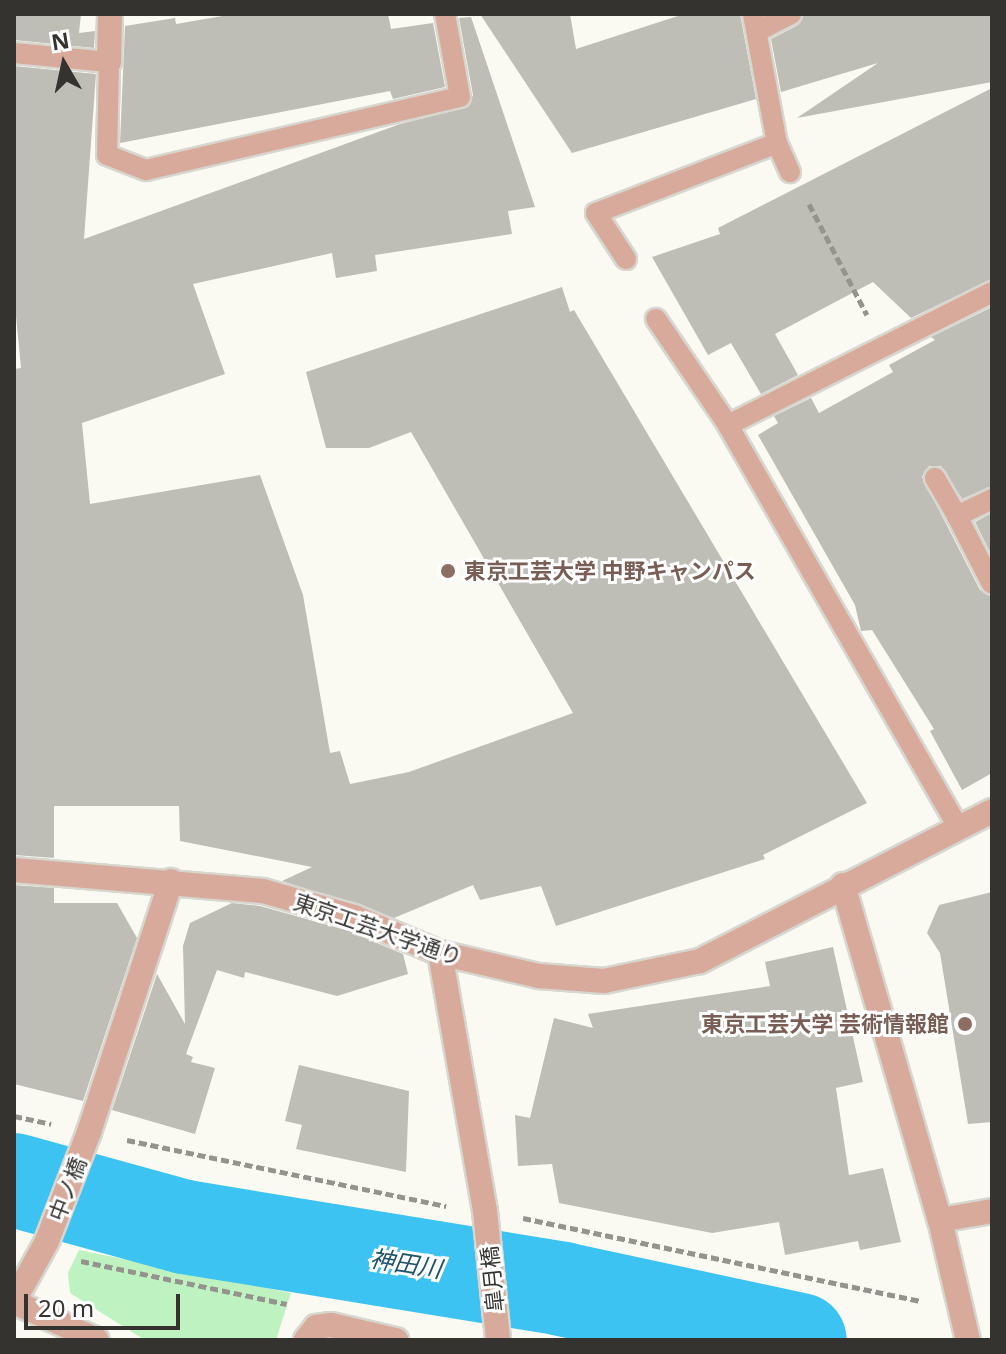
<!DOCTYPE html>
<html>
<head>
<meta charset="utf-8">
<style>
  body { margin:0 }
  #map { position:relative; width:1006px; height:1354px; overflow:hidden; background:#fbfaf2; font-family:"Noto Sans","Noto Sans JP",sans-serif }
  div>[style] { position:absolute }
  .green>* { inset:0; background:#bff2c1 }
  .river>* { height:94px; margin:-47px; padding:0 47px; transform-origin:47px; border-radius:47px; background:#3dc3f2 }
  .building>* { inset:0; background:#bebdb6 }
  .path>* { height:5px; margin-top:-2.5px; transform-origin:0; background:repeating-linear-gradient(90deg,#94938e 0 8px,transparent 0 12px) }
  .roads { filter:drop-shadow(2px 0 #d7d6cf) drop-shadow(-2px 0 #d7d6cf) drop-shadow(0 2px #d7d6cf) drop-shadow(0 -2px #d7d6cf) }
  .service>* { height:20px; margin:-10px; padding:0 10px; transform-origin:10px; border-radius:10px; background:#d8aa9b }
  .minor>* { height:24px; margin:-12px; padding:0 12px; transform-origin:12px; border-radius:12px; background:#d8aa9b }
  .dots>* { width:22px; height:22px; translate:-50% -50%; box-sizing:border-box; border:4px solid #fff; border-radius:50% }
  span { translate:-50% -50%; white-space:nowrap; text-align:center; line-height:1.15; -webkit-text-stroke:6px #fff; paint-order:stroke }
  .education-label { font-size:22px; color:#785e54; font-weight:700 }
  .left { translate:0 -50%; text-align:left }
  .right { translate:-100% -50%; text-align:right }
  .street-label { font-size:22px; color:#343330 }
  .water-label { font-size:24px; color:#205468; font-style:italic }
  .frame { position:absolute; inset:0; border:16px solid #343330; pointer-events:none }
  .north { position:absolute; left:24px; top:24px; width:80px; height:80px; -webkit-text-stroke:6px #fff; paint-order:stroke; rotate:351deg; font-size:22px; font-weight:700; line-height:32px; text-align:center; color:#343330 }
  .north::after { content:''; display:block; margin:auto; width:28px; height:36px; background:#343330; clip-path:polygon(50% 0,100% 100%,50% 72%,0 100%) }
  .scale { position:absolute; left:24px; top:1294px; width:156px; height:36px; box-sizing:border-box; border:4px solid #343330; border-top:0; padding-left:10px; font-size:24px; line-height:28px; white-space:nowrap; color:#343330; -webkit-text-stroke:6px #fff; paint-order:stroke }
</style>
</head>
<body>
<div id="map">
  <div class="green">
    <div style="clip-path:polygon(79px 1250px,291px 1293px,276px 1340px,145px 1340px,70px 1293px,68px 1273px)"></div>
  </div>
  <div class="river">
    <div style="left:14px;top:1180px;width:177px;rotate:15.4deg"></div>
    <div style="left:185px;top:1227px;width:382px;rotate:9.3deg"></div>
    <div style="left:562px;top:1289px;width:243px;rotate:12.1deg"></div>
  </div>
  <div class="building">
    <div style="clip-path:polygon(14px 14px,81px 14px,79px 33px,95px 31px,94px 48px,14px 40px)"></div>
    <div style="clip-path:polygon(234px 14px,388px 14px,391px 29px,433px 23px,445px 87px,393px 99px,390px 91px,120px 143px,125px 26px,175px 18px,176px 24px)"></div>
    <div style="clip-path:polygon(480px 14px,570px 14px,576px 49px,684px 14px,740px 14px,756px 99px,572px 153px)"></div>
    <div style="clip-path:polygon(804px 14px,992px 14px,992px 82px,797px 118px,878px 63px,781px 92px,771px 39px,798px 25px)"></div>
    <div style="clip-path:polygon(471px 17px,535px 207px,508px 211px,512px 234px,375px 255px,377px 271px,336px 278px,332px 253px,193px 284px,225px 374px,82px 423px,90px 504px,260px 475px,303px 595px,330px 753px,340px 751px,350px 784px,409px 772px,573px 713px,411px 432px,369px 448px,326px 448px,306px 372px,562px 287px,570px 312px,574px 310px,867px 803px,763px 855px,765px 859px,556px 926px,541px 886px,480px 900px,473px 885px,394px 918px,282px 881px,312px 867px,180px 841px,179px 806px,54px 806px,54px 858px,14px 855px,14px 369px,21px 368px,14px 295px,14px 66px,96px 74px,84px 239px,400px 124px,468px 107px,473px 95px,459px 18px)"></div>
    <div style="clip-path:polygon(992px 88px,992px 279px,911px 318px,873px 282px,775px 334px,798px 375px,761px 394px,731px 343px,708px 355px,652px 257px,720px 234px,718px 228px)"></div>
    <div style="clip-path:polygon(992px 307px,992px 486px,962px 499px,941px 466px,929px 466px,922px 477px,980px 590px,992px 597px,992px 773px,962px 790px,930px 731px,934px 729px,872px 630px,861px 631px,855px 605px,758px 435px,778px 423px,774px 416px,811px 398px,819px 413px,893px 372px,889px 365px,935px 340px,931px 337px)"></div>
    <div style="clip-path:polygon(992px 513px,992px 556px,975px 522px)"></div>
    <div style="clip-path:polygon(14px 885px,54px 888px,54px 903px,117px 903px,137px 938px,83px 1101px,14px 1084px)"></div>
    <div style="clip-path:polygon(992px 892px,992px 1122px,968px 1124px,940px 953px,927px 933px,939px 905px)"></div>
    <div style="clip-path:polygon(232px 903px,260px 906px,349px 931px,403px 954px,408px 974px,337px 996px,245px 972px,244px 978px,217px 970px,186px 1054px,193px 1057px,191px 1062px,215px 1068px,195px 1134px,112px 1110px,157px 974px,185px 1024px,183px 946px,190px 923px)"></div>
    <div style="clip-path:polygon(833px 947px,863px 1082px,836px 1088px,849px 1175px,883px 1168px,901px 1242px,860px 1250px,858px 1241px,785px 1255px,779px 1222px,712px 1233px,559px 1203px,552px 1164px,518px 1166px,515px 1115px,530px 1118px,554px 1018px,593px 1028px,588px 1014px,770px 986px,765px 962px)"></div>
    <div style="clip-path:polygon(299px 1065px,409px 1091px,406px 1172px,296px 1149px,302px 1125px,285px 1121px)"></div>
  </div>
  <div class="path">
    <div style="left:809px;top:204px;width:125px;rotate:62.4deg"></div>
    <div style="left:14px;top:1116px;width:38px;rotate:12deg"></div>
    <div style="left:127px;top:1140px;width:326px;rotate:11.7deg"></div>
    <div style="left:523px;top:1218px;width:406px;rotate:11.8deg"></div>
    <div style="left:81px;top:1261px;width:210px;rotate:11.8deg"></div>
  </div>
  <div class="roads">
    <div class="service">
      <div style="left:753px;top:14px;width:131px;rotate:79.5deg"></div>
      <div style="left:777px;top:143px;width:32px;rotate:66deg"></div>
      <div style="left:758px;top:31px;width:37px;rotate:-27deg"></div>
      <div style="left:14px;top:53px;width:95px;rotate:5.4deg"></div>
      <div style="left:109px;top:62px;width:93px;rotate:91.2deg"></div>
      <div style="left:107px;top:155px;width:42px;rotate:21deg"></div>
      <div style="left:146px;top:170px;width:322px;rotate:-13.1deg"></div>
      <div style="left:460px;top:97px;width:84px;rotate:-100.2deg"></div>
      <div style="left:626px;top:259px;width:55px;rotate:-123.1deg"></div>
      <div style="left:596px;top:213px;width:194px;rotate:-21.1deg"></div>
      <div style="left:656px;top:319px;width:128px;rotate:55.8deg"></div>
      <div style="left:935px;top:478px;width:44px;rotate:59.9deg"></div>
      <div style="left:992px;top:499px;width:39px;rotate:154deg"></div>
      <div style="left:957px;top:516px;width:76px;rotate:62.8deg"></div>
      <div style="left:958px;top:827px;width:463px;rotate:-119.8deg"></div>
      <div style="left:728px;top:425px;width:296px;rotate:-26.7deg"></div>
    </div>
    <div class="minor">
      <div style="left:109px;top:62px;width:48px;rotate:-88.8deg"></div>
      <div style="left:14px;top:870px;width:250px;rotate:4.8deg"></div>
      <div style="left:263px;top:891px;width:95px;rotate:15.9deg"></div>
      <div style="left:354px;top:917px;width:93px;rotate:22.7deg"></div>
      <div style="left:440px;top:953px;width:102px;rotate:13.1deg"></div>
      <div style="left:539px;top:976px;width:65px;rotate:4.4deg"></div>
      <div style="left:604px;top:981px;width:98px;rotate:-11.8deg"></div>
      <div style="left:700px;top:961px;width:328px;rotate:-27.2deg"></div>
      <div style="left:843px;top:885px;width:349px;rotate:73.9deg"></div>
      <div style="left:940px;top:1220px;width:123px;rotate:76.9deg"></div>
      <div style="left:440px;top:953px;width:262px;rotate:80.1deg"></div>
      <div style="left:485px;top:1211px;width:130px;rotate:84.2deg"></div>
      <div style="left:940px;top:1220px;width:53px;rotate:-9.8deg"></div>
      <div style="left:14px;top:1301px;width:68px;rotate:-61.2deg"></div>
      <div style="left:47px;top:1241px;width:117px;rotate:-68.9deg"></div>
      <div style="left:89px;top:1132px;width:264px;rotate:-71.9deg"></div>
      <div style="left:14px;top:1302px;width:91px;rotate:24.6deg"></div>
      <div style="left:306px;top:1340px;width:16px;rotate:-52deg"></div>
      <div style="left:316px;top:1327px;width:15px;rotate:-8deg"></div>
      <div style="left:331px;top:1325px;width:67px;rotate:13deg"></div>
    </div>
  </div>
  <div class="dots">
    <div style="left:448px;top:571px;background:#8d6e63"></div>
    <div style="left:965px;top:1024px;background:#8d6e63"></div>
  </div>
  <div class="education-label">
    <span class="left" style="left:464px;top:571px">東京工芸大学 中野キャンパス</span>
    <span class="right" style="left:949px;top:1024px">東京工芸大学 芸術情報館</span>
  </div>
  <div class="street-label">
    <span style="left:378px;top:929px;rotate:19deg">東京工芸大学通り</span>
    <span style="left:67px;top:1189px;rotate:-69deg">中ノ橋</span>
    <span style="left:492px;top:1279px;rotate:-96deg">皐月橋</span>
  </div>
  <div class="water-label">
    <span style="left:406px;top:1263px;rotate:9deg">神田川</span>
  </div>
  <div class="frame"></div>
  <div class="north">N</div>
  <div class="scale">20 m</div>
</div>
</body>
</html>
